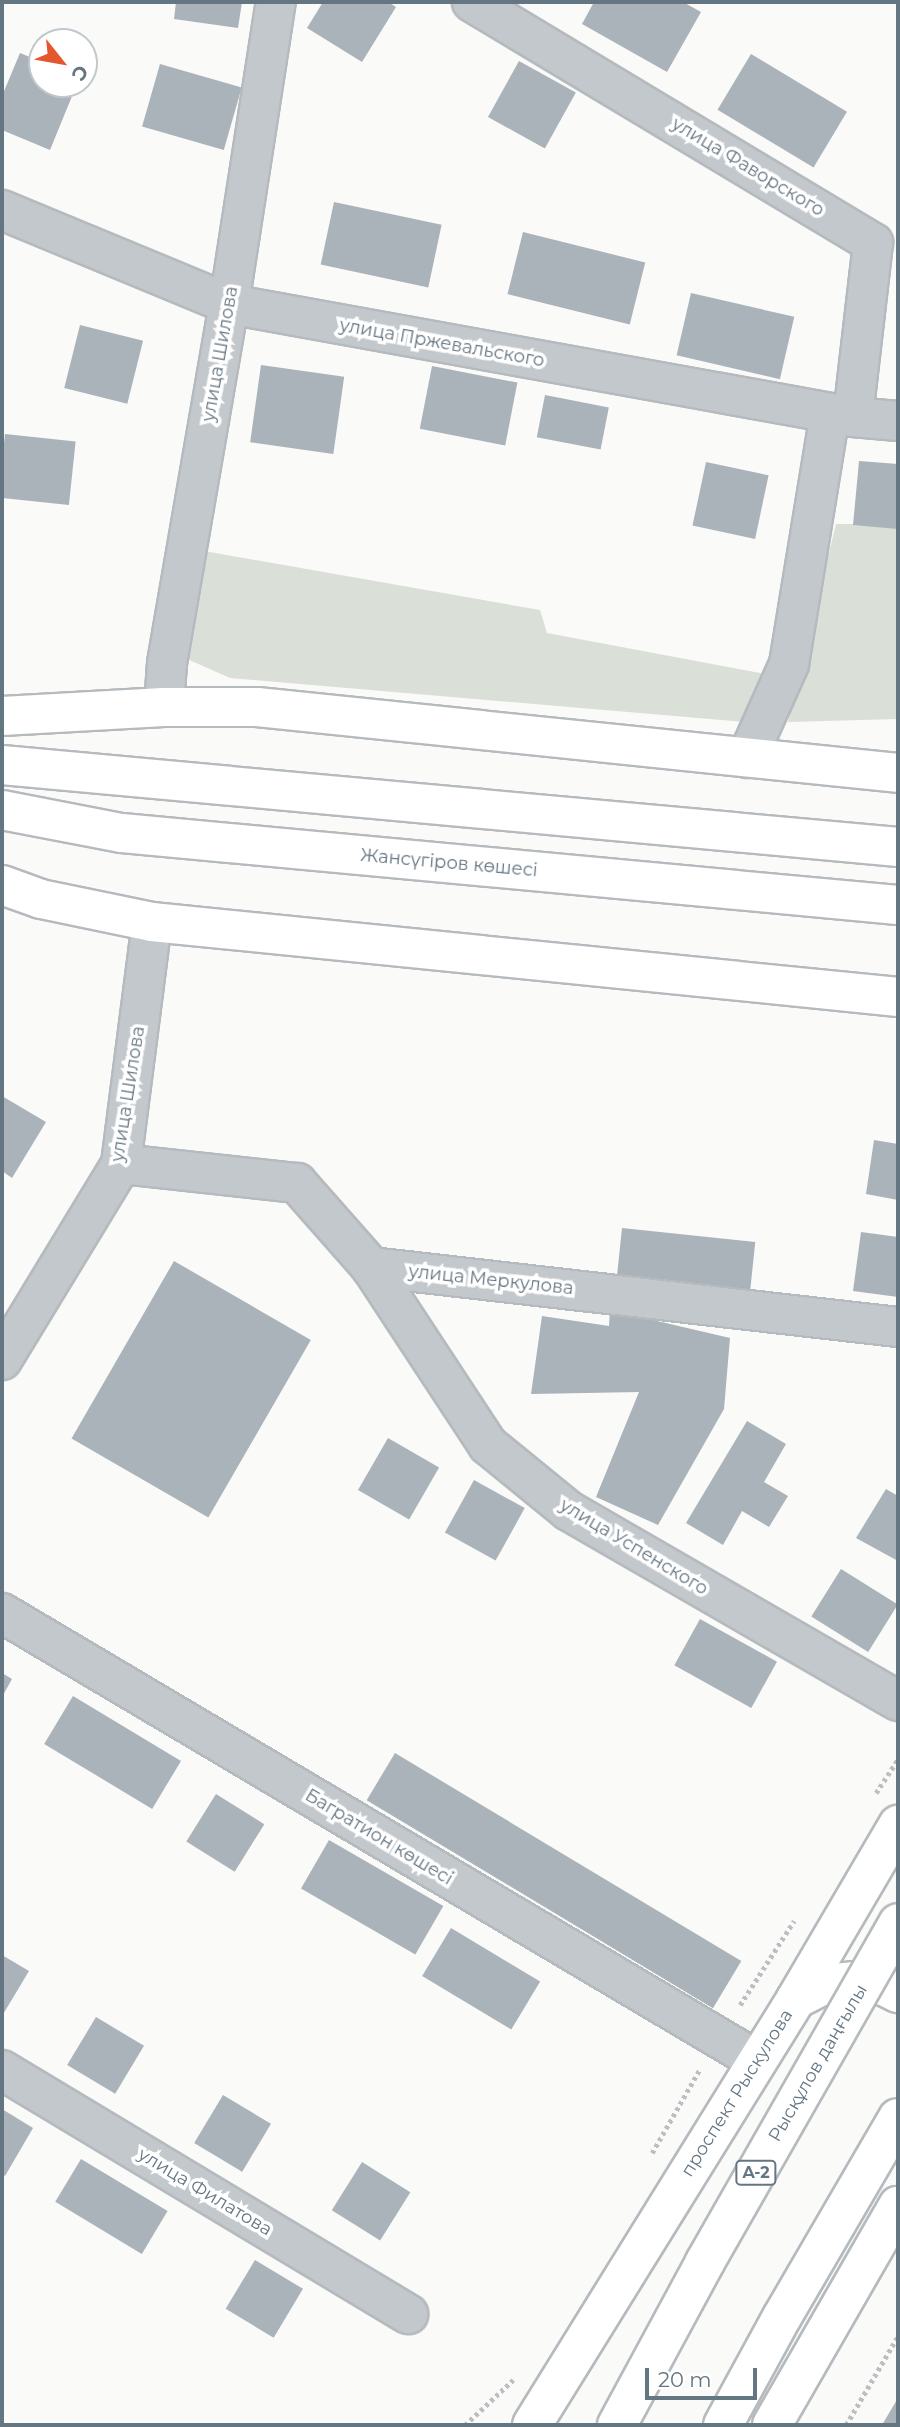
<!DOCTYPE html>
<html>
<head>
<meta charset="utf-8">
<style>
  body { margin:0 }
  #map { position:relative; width:900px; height:2427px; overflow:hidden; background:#fafaf8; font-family:Montserrat,sans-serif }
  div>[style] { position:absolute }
  .green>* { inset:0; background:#dadfd7 }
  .building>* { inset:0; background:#aab3b9; transform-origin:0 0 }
  .path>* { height:4.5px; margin-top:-2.25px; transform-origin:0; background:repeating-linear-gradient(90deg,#bbbfc2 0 3.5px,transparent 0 7px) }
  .roads { filter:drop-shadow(2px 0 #b5babe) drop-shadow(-2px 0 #b5babe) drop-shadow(0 2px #b5babe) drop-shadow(0 -2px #b5babe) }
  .minor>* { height:38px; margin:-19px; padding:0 19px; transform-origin:19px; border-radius:19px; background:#c3c8cc }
  .major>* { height:38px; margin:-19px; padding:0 19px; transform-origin:19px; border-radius:19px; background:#fff }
  .bridges { filter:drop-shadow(2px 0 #b5babe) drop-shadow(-2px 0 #b5babe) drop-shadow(0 2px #b5babe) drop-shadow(0 -2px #b5babe) }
  .major-bridge>* { height:38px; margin:-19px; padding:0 19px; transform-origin:19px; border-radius:19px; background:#fff }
  span { translate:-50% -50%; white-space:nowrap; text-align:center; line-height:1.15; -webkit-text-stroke:7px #fff; paint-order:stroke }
  .shield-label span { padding:2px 5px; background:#fff; border:2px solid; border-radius:5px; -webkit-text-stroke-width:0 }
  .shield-label { font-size:16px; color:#657683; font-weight:700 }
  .street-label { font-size:18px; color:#657683 }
  .frame { position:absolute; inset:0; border:4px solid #657683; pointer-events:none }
  .north { position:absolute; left:28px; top:28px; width:70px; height:70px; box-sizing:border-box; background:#fff; border:2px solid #c1c8cd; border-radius:50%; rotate:121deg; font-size:19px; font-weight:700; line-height:28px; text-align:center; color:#657683 }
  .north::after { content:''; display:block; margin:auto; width:24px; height:32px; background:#e4572e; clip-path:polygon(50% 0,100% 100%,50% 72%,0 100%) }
  .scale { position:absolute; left:645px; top:2368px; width:112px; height:32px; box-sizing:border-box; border:4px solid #657683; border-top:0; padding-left:9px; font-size:21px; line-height:24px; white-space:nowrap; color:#657683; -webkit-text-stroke:5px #fff; paint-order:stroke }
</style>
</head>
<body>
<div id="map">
  <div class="green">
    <div style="clip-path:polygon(836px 524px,898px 524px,898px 719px,788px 722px)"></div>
    <div style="clip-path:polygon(204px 551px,540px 610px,547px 633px,771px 675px,745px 722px,230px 678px,176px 654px)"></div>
  </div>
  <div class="building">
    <div style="clip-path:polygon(176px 2px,242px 2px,238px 28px,174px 19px)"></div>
    <div style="clip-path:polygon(323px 2px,388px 2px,396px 7px,362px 62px,307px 28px)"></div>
    <div style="clip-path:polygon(594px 2px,683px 2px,701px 12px,667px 72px,582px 24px)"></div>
    <div style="clip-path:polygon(20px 53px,42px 62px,42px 84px,77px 84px,50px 150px,2px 130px,2px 96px)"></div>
    <div style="left:751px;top:54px;width:112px;height:65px;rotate:31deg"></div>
    <div style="left:519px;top:61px;width:65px;height:64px;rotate:29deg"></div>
    <div style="left:160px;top:64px;width:85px;height:65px;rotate:16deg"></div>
    <div style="left:334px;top:202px;width:110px;height:64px;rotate:12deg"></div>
    <div style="left:523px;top:232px;width:126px;height:64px;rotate:14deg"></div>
    <div style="left:691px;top:293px;width:106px;height:64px;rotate:13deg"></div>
    <div style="left:80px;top:325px;width:65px;height:65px;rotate:14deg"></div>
    <div style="left:261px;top:365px;width:84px;height:78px;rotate:8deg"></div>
    <div style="left:432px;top:366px;width:87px;height:64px;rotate:11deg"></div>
    <div style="left:545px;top:395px;width:65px;height:43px;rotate:11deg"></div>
    <div style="left:5px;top:434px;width:71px;height:64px;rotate:6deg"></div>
    <div style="clip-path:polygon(859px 461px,898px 464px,898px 529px,853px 525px)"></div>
    <div style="left:706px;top:462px;width:64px;height:65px;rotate:12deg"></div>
    <div style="clip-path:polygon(2px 1096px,46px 1122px,12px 1178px,2px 1171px)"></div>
    <div style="clip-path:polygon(874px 1140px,898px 1144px,898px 1200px,866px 1194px)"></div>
    <div style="left:622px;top:1228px;width:134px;height:48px;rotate:6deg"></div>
    <div style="clip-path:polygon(861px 1232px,898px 1237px,898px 1297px,853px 1291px)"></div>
    <div style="left:174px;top:1261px;width:158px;height:205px;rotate:30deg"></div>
    <div style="clip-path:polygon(610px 1310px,730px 1338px,724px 1409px,658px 1525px,596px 1497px,639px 1392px,531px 1394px,542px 1316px,609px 1326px)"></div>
    <div style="clip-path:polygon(747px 1421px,786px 1444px,764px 1482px,788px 1496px,769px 1527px,742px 1511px,723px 1545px,686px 1523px)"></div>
    <div style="left:388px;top:1438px;width:59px;height:60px;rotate:30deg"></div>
    <div style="left:474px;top:1480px;width:58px;height:60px;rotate:29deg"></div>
    <div style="clip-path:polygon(886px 1489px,898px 1496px,898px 1561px,856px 1538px)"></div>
    <div style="left:841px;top:1569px;width:67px;height:56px;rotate:32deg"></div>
    <div style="left:700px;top:1619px;width:88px;height:53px;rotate:29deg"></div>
    <div style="clip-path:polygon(2px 1673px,12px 1679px,2px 1697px)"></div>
    <div style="left:73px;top:1696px;width:126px;height:56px;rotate:31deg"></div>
    <div style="left:395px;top:1753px;width:404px;height:55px;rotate:31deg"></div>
    <div style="left:216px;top:1794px;width:57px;height:56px;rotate:32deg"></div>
    <div style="left:329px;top:1840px;width:132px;height:56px;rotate:30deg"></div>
    <div style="left:451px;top:1928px;width:104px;height:56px;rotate:31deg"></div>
    <div style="clip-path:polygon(2px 1955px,29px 1971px,2px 2016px)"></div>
    <div style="left:96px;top:2017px;width:56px;height:56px;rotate:31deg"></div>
    <div style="left:223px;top:2095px;width:56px;height:56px;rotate:31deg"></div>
    <div style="clip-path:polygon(2px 2109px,33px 2128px,5px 2176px,2px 2174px)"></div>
    <div style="left:81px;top:2159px;width:101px;height:50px;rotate:31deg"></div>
    <div style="left:362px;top:2162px;width:57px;height:57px;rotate:32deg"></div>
    <div style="left:255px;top:2260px;width:56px;height:57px;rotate:31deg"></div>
    <div style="clip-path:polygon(898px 2398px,898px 2425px,882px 2425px)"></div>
  </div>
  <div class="path">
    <div style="left:876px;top:1793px;width:40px;rotate:-57.1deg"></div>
    <div style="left:740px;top:2005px;width:100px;rotate:-57.3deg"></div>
    <div style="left:652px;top:2153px;width:97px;rotate:-60.3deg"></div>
    <div style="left:465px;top:2425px;width:66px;rotate:-43.2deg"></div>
    <div style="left:846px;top:2425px;width:103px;rotate:-59.7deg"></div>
  </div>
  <div class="roads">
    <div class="minor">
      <div style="left:472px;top:2px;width:468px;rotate:31deg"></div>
      <div style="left:873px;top:243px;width:175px;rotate:96.6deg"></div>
      <div style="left:2px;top:210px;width:246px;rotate:22.5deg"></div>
      <div style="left:229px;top:304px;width:634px;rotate:10.26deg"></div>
      <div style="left:853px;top:417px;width:45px;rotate:5.1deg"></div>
      <div style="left:164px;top:707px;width:44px;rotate:-86.1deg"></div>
      <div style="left:167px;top:663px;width:364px;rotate:-80.2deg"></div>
      <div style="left:229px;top:304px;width:306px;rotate:-81.2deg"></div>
      <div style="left:747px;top:758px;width:103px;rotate:-65.9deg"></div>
      <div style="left:789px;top:664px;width:254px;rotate:-80.7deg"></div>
      <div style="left:121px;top:1164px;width:177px;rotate:6.2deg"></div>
      <div style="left:297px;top:1183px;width:112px;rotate:48.6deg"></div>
      <div style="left:371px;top:1267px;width:530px;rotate:6.5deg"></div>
      <div style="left:371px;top:1267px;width:213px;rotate:56.7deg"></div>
      <div style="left:488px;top:1445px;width:104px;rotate:39.2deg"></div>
      <div style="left:569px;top:1511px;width:380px;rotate:30deg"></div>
      <div style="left:2px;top:1360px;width:229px;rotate:-58.7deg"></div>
      <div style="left:121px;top:1164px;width:244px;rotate:-82.7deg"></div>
      <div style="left:2px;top:1613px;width:877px;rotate:30.66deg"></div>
      <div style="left:2px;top:2070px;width:474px;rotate:31deg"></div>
    </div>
    <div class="major">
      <div style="left:2px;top:716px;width:162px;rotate:-3.2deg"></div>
      <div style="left:164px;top:707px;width:93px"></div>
      <div style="left:257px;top:707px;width:644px;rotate:5.88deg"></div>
      <div style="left:2px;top:765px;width:900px;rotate:5.23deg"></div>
      <div style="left:2px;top:810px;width:122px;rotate:10.9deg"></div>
      <div style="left:122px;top:833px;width:779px;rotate:5.3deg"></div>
      <div style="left:2px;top:885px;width:41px;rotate:19.7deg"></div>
      <div style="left:41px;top:899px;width:113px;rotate:11.7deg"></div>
      <div style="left:152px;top:922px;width:750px;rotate:5.74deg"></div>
      <div style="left:796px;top:1999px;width:34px;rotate:-27deg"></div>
      <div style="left:826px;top:1984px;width:29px;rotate:-6deg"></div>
      <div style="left:855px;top:1981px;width:29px;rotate:10deg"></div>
      <div style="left:884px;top:1986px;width:16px;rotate:27deg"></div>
      <div style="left:532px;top:2425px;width:501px;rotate:-58.21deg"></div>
      <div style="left:796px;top:1999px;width:202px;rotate:-59.6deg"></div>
      <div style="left:723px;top:2425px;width:123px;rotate:-61.4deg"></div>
      <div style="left:782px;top:2317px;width:230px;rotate:-59.8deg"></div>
      <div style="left:772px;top:2425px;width:253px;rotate:-60.1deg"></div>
    </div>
  </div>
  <div class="bridges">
    <div class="major-bridge">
      <div style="left:617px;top:2425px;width:185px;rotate:-61.6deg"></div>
      <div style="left:705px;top:2262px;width:390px;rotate:-60.3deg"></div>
    </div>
  </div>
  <div class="shield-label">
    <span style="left:756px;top:2173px">A-2</span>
  </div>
  <div class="street-label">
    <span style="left:748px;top:167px;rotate:31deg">улица Фаворского</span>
    <span style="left:442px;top:343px;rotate:10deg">улица Пржевальского</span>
    <span style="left:220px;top:354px;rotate:-80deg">улица Шилова</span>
    <span style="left:449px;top:863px;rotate:5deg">Жансүгіров көшесі</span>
    <span style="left:128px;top:1094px;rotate:-81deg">улица Шилова</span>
    <span style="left:491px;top:1280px;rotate:6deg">улица Меркулова</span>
    <span style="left:634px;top:1547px;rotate:31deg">улица Успенского</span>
    <span style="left:379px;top:1837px;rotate:31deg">Багратион көшесі</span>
    <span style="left:818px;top:2063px;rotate:-60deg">Рысқұлов даңғылы</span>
    <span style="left:737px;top:2093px;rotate:-58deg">проспект Рыскулова</span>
    <span style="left:205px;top:2192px;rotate:31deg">улица Филатова</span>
  </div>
  <div class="frame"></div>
  <div class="north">С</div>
  <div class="scale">20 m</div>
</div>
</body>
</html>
